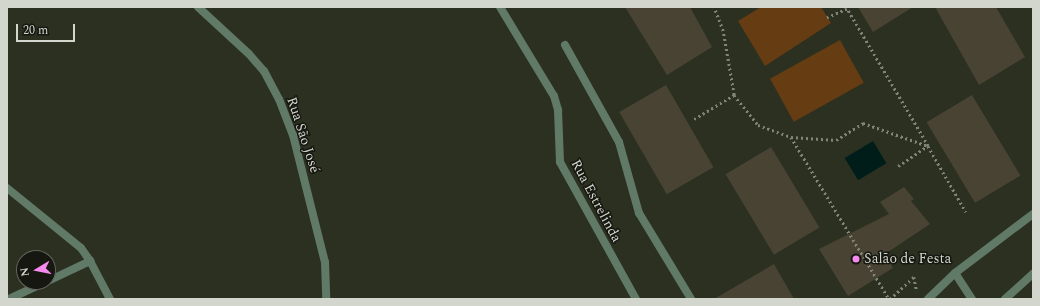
<!DOCTYPE html>
<html>
<head>
<meta charset="utf-8">
<style>
  body { margin:0 }
  #map { position:relative; width:1040px; height:306px; overflow:hidden; background:#2b3021; font-family:Spectral,serif }
  div>[style] { position:absolute }
  .green>* { inset:0; background:#663c13; transform-origin:0 0 }
  .water>* { inset:0; background:#001d1a; transform-origin:0 0 }
  .building>* { inset:0; background:#494333; transform-origin:0 0 }
  .path>* { height:2.5px; margin-top:-1.25px; transform-origin:0; background:repeating-linear-gradient(90deg,#818579 0 2px,transparent 0 5px) }
  .lane>* { height:8px; margin:-4px; padding:0 4px; transform-origin:4px; border-radius:4px; background:#607a67 }
  .street>* { height:8px; margin:-4px; padding:0 4px; transform-origin:4px; border-radius:4px; background:#607a67 }
  .dots>* { width:11px; height:11px; translate:-50% -50%; box-sizing:border-box; border:2px solid #151710; border-radius:50% }
  span { translate:-50% -50%; white-space:nowrap; text-align:center; line-height:1.15; -webkit-text-stroke:3px #151710; paint-order:stroke }
  .street-label { font-size:14px; color:#d3d6cd }
  .poi-label { font-size:14px; color:#d3d6cd }
  .left { translate:0 -50%; text-align:left }
  .frame { position:absolute; inset:0; border:8px solid #d3d6cd; pointer-events:none }
  .north { position:absolute; left:16px; top:250px; width:40px; height:40px; box-sizing:border-box; background:#151710; border:1px solid #61635c; border-radius:50%; rotate:260deg; font-size:11px; font-weight:700; line-height:16px; text-align:center; color:#d3d6cd }
  .north::after { content:''; display:block; margin:auto; width:14px; height:18px; background:#f589ee; clip-path:polygon(50% 0,100% 100%,50% 72%,0 100%) }
  .scale { position:absolute; left:16px; top:24px; width:59px; height:18px; box-sizing:border-box; border:2px solid #d3d6cd; border-top:0; padding-left:5px; font-size:12px; line-height:14px; white-space:nowrap; color:#d3d6cd; -webkit-text-stroke:3px #151710; paint-order:stroke }
</style>
</head>
<body>
<div id="map">
  <div class="green">
    <div style="clip-path:polygon(761px 7px,821px 7px,831px 23px,765px 66px,738px 21px)"></div>
    <div style="left:840px;top:40px;width:49px;height:80px;rotate:61deg"></div>
  </div>
  <div class="water">
    <div style="left:873px;top:141px;width:26px;height:33px;rotate:59deg"></div>
  </div>
  <div class="building">
    <div style="clip-path:polygon(625px 7px,690px 7px,712px 47px,667px 75px)"></div>
    <div style="clip-path:polygon(858px 7px,913px 7px,873px 32px)"></div>
    <div style="clip-path:polygon(935px 7px,996px 7px,1025px 57px,979px 85px)"></div>
    <div style="left:666px;top:85px;width:95px;height:54px;rotate:60deg"></div>
    <div style="left:972px;top:95px;width:94px;height:53px;rotate:59deg"></div>
    <div style="left:771px;top:147px;width:94px;height:53px;rotate:59deg"></div>
    <div style="clip-path:polygon(904px 187px,914px 199px,911px 201px,930px 224px,885px 254px,893px 268px,848px 296px,819px 249px,889px 214px,880px 202px)"></div>
    <div style="clip-path:polygon(774px 264px,794px 299px,714px 299px,757px 274px)"></div>
  </div>
  <div class="path">
    <div style="left:734px;top:95px;width:38px;rotate:51deg"></div>
    <div style="left:758px;top:125px;width:35px;rotate:20deg"></div>
    <div style="left:791px;top:137px;width:189px;rotate:58.8deg"></div>
    <div style="left:694px;top:119px;width:47px;rotate:-31deg"></div>
    <div style="left:734px;top:95px;width:65px;rotate:-99.8deg"></div>
    <div style="left:723px;top:31px;width:26px;rotate:-111deg"></div>
    <div style="left:791px;top:137px;width:45px;rotate:3.8deg"></div>
    <div style="left:836px;top:140px;width:32px;rotate:-32deg"></div>
    <div style="left:863px;top:123px;width:69px;rotate:19.5deg"></div>
    <div style="left:928px;top:146px;width:159px;rotate:-120.6deg"></div>
    <div style="left:847px;top:9px;width:22px;rotate:156deg"></div>
    <div style="left:898px;top:166px;width:36px;rotate:-34deg"></div>
    <div style="left:928px;top:146px;width:76px;rotate:60.1deg"></div>
    <div style="left:890px;top:299px;width:33px;rotate:-43deg"></div>
    <div style="left:914px;top:277px;width:15px;rotate:79deg"></div>
  </div>
  <div class="lane">
    <div style="left:565px;top:45px;width:111px;rotate:60.9deg"></div>
    <div style="left:619px;top:142px;width:74px;rotate:74.3deg"></div>
    <div style="left:639px;top:213px;width:100px;rotate:58.8deg"></div>
    <div style="left:955px;top:273px;width:98px;rotate:-37.1deg"></div>
    <div style="left:928px;top:299px;width:37px;rotate:-44deg"></div>
    <div style="left:955px;top:273px;width:31px;rotate:57deg"></div>
  </div>
  <div class="street">
    <div style="left:198px;top:7px;width:69px;rotate:42.7deg"></div>
    <div style="left:249px;top:54px;width:23px;rotate:49deg"></div>
    <div style="left:264px;top:71px;width:32px;rotate:62deg"></div>
    <div style="left:279px;top:99px;width:39px;rotate:69deg"></div>
    <div style="left:293px;top:135px;width:131px;rotate:75.9deg"></div>
    <div style="left:325px;top:262px;width:37px;rotate:88deg"></div>
    <div style="left:500px;top:7px;width:104px;rotate:58.8deg"></div>
    <div style="left:554px;top:96px;width:15px;rotate:74deg"></div>
    <div style="left:558px;top:110px;width:52px;rotate:87.8deg"></div>
    <div style="left:560px;top:162px;width:157px;rotate:61deg"></div>
    <div style="left:7px;top:188px;width:95px;rotate:39deg"></div>
    <div style="left:81px;top:248px;width:16px;rotate:55deg"></div>
    <div style="left:90px;top:261px;width:43px;rotate:62.2deg"></div>
    <div style="left:48px;top:281px;width:47px;rotate:-25.5deg"></div>
    <div style="left:9px;top:299px;width:40px;rotate:-25deg"></div>
    <div style="left:1005px;top:299px;width:38px;rotate:-42deg"></div>
  </div>
  <div class="dots">
    <div style="left:856px;top:259px;background:#f589ee"></div>
  </div>
  <div class="street-label">
    <span style="left:303px;top:135px;rotate:72deg">Rua São José</span>
    <span style="left:596px;top:201px;rotate:62deg">Rua Estrelinda</span>
  </div>
  <div class="poi-label">
    <span class="left" style="left:864px;top:259px">Salão de Festa</span>
  </div>
  <div class="frame"></div>
  <div class="north">N</div>
  <div class="scale">20 m</div>
</div>
</body>
</html>
